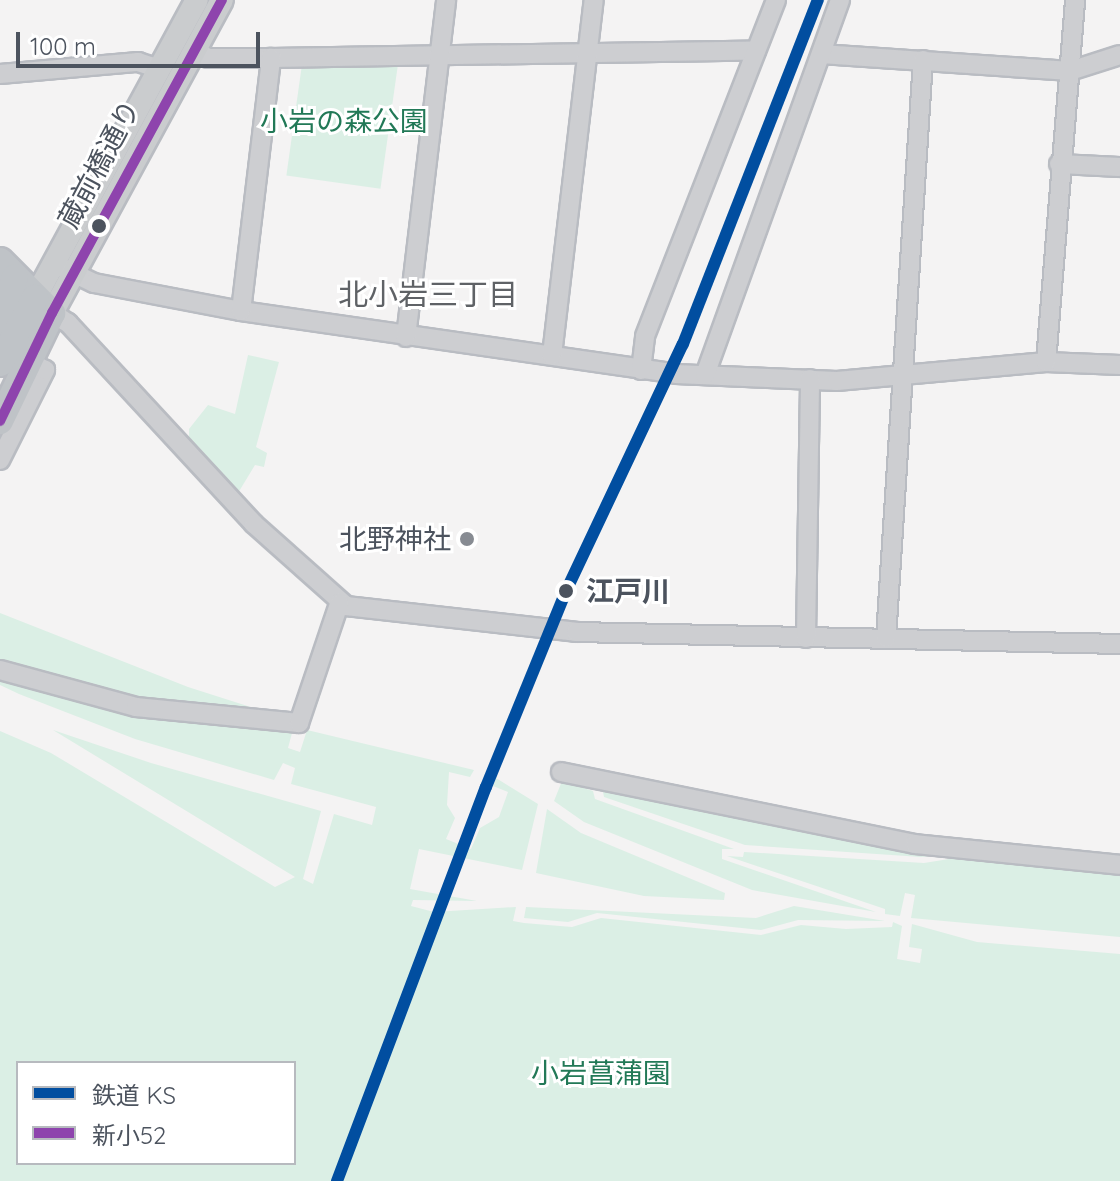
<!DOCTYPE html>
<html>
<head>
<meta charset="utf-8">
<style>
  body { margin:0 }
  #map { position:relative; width:1120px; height:1181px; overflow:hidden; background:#f4f3f3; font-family:Quicksand,"Noto Sans JP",sans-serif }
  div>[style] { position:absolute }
  .green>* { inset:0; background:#dbefe5; transform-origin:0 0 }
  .roads { filter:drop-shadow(2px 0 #b9bcc2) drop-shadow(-2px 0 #b9bcc2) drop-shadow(0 2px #b9bcc2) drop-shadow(0 -2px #b9bcc2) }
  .minor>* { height:18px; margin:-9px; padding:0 9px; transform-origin:9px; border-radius:9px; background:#cdced1 }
  .major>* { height:22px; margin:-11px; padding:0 11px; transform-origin:11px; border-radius:11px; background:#caccce }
  .highway>* { height:26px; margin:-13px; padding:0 13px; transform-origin:13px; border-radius:13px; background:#bfc3c7 }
  .bus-1>* { height:10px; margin:-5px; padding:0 5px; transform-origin:5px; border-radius:5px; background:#8e44ad }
  .rail-1>* { height:12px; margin:-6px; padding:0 6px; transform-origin:6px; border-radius:6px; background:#014ea0 }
  .dots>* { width:22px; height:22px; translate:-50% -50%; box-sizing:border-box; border:4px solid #fff; border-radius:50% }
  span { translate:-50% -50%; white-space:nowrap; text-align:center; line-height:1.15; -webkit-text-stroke:6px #fff; paint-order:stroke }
  .park-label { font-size:28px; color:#227957 }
  .street-label { font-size:28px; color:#4c535e }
  .poi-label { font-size:28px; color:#4c535e }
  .right { translate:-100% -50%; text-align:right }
  .stop-label { font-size:28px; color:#4c535e; font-weight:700 }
  .left { translate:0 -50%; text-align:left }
  .neighbourhood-label { font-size:30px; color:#5f6266 }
  .legend { position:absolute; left:16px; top:1061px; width:280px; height:104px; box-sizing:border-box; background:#fff; border:2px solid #b7babf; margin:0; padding:10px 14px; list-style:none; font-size:24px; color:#4c535e }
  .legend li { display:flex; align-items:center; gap:16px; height:40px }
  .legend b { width:40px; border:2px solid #b7babf }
  .scale { position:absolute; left:16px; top:32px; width:244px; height:36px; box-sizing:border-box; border:4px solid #4c535e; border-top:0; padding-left:10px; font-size:24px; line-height:28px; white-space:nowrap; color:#4c535e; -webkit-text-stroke:6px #fff; paint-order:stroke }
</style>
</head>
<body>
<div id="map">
  <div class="green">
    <div style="left:398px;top:64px;width:126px;height:95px;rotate:98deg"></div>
    <div style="clip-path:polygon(248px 355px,279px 362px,256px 447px,267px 453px,264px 467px,255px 465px,238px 493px,189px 442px,189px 429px,208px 405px,235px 414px)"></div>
    <div style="clip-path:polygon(0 613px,188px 687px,269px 713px,135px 701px,0 665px)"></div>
    <div style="clip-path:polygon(evenodd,0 677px,281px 727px,292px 733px,288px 748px,300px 752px,307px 730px,474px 770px,470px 777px,449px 772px,447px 805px,455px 818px,446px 839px,471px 849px,480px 828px,499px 817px,508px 792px,493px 786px,496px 778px,538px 804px,522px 870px,419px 849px,410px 889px,477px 901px,413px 900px,411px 906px,434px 912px,516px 907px,513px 921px,524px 923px,572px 927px,601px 918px,761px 935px,801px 925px,846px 929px,892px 927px,893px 922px,902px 926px,897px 959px,920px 963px,922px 949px,909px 947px,912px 924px,977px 942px,1120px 954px,1120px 1181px,0 1181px,0 731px,51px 753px,275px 887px,295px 877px,53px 730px,151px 763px,321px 811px,303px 879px,313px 884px,334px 814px,372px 825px,376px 807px,291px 784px,295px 768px,283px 763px,274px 780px,135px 739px,19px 694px,0 685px,0 677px,18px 1063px,294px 1063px,294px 1163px,18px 1163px,18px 1063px)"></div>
    <div style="clip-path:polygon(562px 781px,593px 791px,595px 799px,734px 849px,722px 849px,722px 859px,876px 912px,752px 890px,584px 822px,554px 801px)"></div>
    <div style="clip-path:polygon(602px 786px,960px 854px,921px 857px,745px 845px,604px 797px)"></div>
    <div style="clip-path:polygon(547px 809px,581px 833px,725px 893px,724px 900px,644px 896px,536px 873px)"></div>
    <div style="clip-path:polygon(744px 852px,924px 863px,974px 855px,1120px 870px,1120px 937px,911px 918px,915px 895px,905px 893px,900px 916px,885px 914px,885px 909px,727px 856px,743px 857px)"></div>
    <div style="clip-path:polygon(794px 906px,885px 921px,798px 920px,761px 930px,597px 913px,568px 922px,524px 918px,526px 907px,756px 918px)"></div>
  </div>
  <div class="roads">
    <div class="minor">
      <div style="left:195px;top:51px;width:15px;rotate:28deg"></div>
      <div style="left:208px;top:58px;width:63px"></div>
      <div style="left:271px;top:58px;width:485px;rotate:-0.9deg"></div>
      <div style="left:821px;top:54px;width:250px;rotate:3.9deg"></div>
      <div style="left:1070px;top:71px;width:52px;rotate:-17.7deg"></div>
      <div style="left:0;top:74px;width:139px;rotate:-5deg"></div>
      <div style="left:138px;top:62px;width:22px;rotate:18deg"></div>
      <div style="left:1059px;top:164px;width:61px;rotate:2.8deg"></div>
      <div style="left:63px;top:268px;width:34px;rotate:26deg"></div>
      <div style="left:94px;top:283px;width:150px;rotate:10.8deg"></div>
      <div style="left:241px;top:311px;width:440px;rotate:8.2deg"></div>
      <div style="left:676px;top:374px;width:161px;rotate:2.5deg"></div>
      <div style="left:837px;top:381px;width:210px;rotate:-5.2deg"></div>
      <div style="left:1046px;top:362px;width:74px;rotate:2.3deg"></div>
      <div style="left:241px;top:311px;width:255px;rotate:-83.2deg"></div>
      <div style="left:52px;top:313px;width:19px;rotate:32deg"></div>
      <div style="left:68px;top:323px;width:274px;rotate:47.2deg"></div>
      <div style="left:254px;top:524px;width:123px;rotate:41.7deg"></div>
      <div style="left:346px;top:606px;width:231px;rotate:6.4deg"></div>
      <div style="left:576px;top:632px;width:544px;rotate:1.26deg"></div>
      <div style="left:406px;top:337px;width:339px;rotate:-83.2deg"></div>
      <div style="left:552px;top:355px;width:357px;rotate:-83.3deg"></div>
      <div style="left:1046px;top:362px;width:363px;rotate:-85.4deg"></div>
      <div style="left:641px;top:370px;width:34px;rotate:-83deg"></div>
      <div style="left:645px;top:336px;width:361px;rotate:-68.7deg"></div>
      <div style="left:705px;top:375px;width:399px;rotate:-70.2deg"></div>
      <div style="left:0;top:460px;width:101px;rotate:-63.4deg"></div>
      <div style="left:45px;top:370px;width:18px;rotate:-151deg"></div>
      <div style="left:806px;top:638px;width:259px;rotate:-89.1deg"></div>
      <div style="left:886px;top:638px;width:579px;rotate:-86.34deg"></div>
      <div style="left:0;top:670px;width:141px;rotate:15.2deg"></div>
      <div style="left:136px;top:707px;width:164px;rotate:5.6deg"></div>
      <div style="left:299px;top:723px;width:126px;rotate:-71.4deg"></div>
      <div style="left:561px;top:772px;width:361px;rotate:11.5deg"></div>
      <div style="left:915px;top:844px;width:206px;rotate:5.8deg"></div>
    </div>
    <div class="major">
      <div style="left:35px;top:298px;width:339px;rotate:-61.5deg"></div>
      <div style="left:52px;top:313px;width:356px;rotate:-61.5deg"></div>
    </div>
    <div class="highway">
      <div style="left:0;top:261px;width:74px;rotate:45deg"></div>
      <div style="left:52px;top:313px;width:120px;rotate:115.7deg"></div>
      <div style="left:0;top:322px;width:47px;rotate:-71.6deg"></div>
      <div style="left:0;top:363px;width:74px;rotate:-61.7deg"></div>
    </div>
  </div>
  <div class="bus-1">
    <div style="left:0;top:421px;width:120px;rotate:-64.3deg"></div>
    <div style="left:52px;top:313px;width:356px;rotate:-61.5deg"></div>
  </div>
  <div class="rail-1">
    <div style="left:337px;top:1181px;width:421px;rotate:-69.3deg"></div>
    <div style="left:486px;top:787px;width:212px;rotate:-67.8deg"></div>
    <div style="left:566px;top:591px;width:273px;rotate:-64.7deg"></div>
    <div style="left:683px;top:344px;width:370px;rotate:-68.6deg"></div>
  </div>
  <div class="dots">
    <div style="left:99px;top:226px;background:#4c535e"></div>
    <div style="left:467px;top:539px;background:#878b92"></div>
    <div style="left:566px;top:591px;background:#4c535e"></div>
  </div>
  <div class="park-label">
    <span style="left:344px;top:121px">小岩の森公園</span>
    <span style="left:601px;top:1073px">小岩菖蒲園</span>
  </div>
  <div class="street-label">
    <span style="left:99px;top:164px;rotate:-62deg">蔵前橋通り</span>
  </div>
  <div class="poi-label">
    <span class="right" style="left:451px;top:539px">北野神社</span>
  </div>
  <div class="stop-label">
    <span class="left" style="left:586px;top:591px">江戸川</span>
  </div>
  <div class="neighbourhood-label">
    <span style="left:428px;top:294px">北小岩三丁目</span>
  </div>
  <ul class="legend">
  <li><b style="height:10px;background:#014ea0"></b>鉄道 KS</li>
  <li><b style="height:10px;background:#8e44ad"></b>新小52</li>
  </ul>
  <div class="scale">100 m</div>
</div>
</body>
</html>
